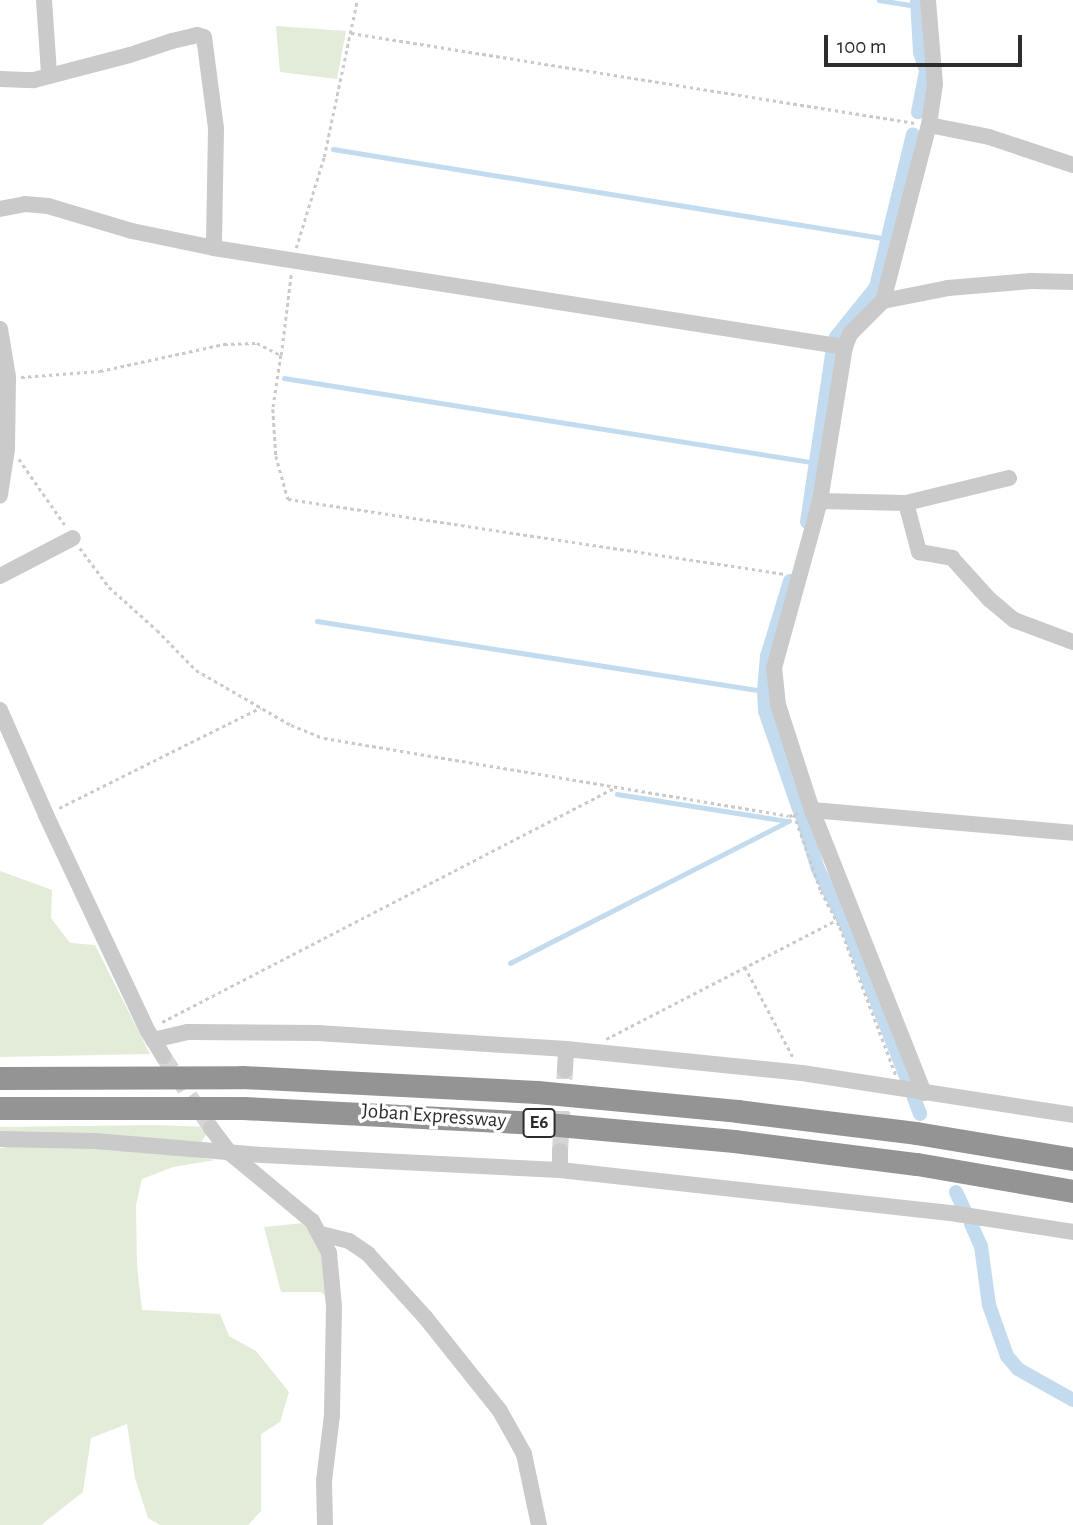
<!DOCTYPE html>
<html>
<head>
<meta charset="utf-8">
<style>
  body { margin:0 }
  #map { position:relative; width:1073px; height:1525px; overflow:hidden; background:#fff; font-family:"Alegreya Sans",sans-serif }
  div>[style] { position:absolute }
  .green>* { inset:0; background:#e2ecd9 }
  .stream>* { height:4.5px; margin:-2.25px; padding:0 2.25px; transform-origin:2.25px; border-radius:2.25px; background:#c3dbee }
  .canal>* { height:14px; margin:-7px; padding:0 7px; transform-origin:7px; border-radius:7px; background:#c3dbee }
  .minor-tunnel>* { height:16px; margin-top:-8px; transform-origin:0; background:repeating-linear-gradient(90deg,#d5d5d5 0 16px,transparent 0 24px) }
  .path>* { height:2.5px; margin-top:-1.25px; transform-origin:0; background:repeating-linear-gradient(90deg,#cacaca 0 3.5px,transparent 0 7px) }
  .minor>* { height:16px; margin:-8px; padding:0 8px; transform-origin:8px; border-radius:8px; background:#cacaca }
  .highway>* { height:23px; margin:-11.5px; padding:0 11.5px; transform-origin:11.5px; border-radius:11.5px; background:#949494 }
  span { translate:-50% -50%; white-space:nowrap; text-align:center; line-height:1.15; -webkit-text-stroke:7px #fff; paint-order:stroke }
  .shield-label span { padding:2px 5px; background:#fff; border:2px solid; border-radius:5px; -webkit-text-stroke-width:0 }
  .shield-label { font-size:19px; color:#2d2d2d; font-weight:700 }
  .street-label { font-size:21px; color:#2d2d2d }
  .scale { position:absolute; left:824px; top:35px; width:198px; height:32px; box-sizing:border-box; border:4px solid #2d2d2d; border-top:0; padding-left:9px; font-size:21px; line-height:24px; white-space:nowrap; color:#2d2d2d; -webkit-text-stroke:5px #fff; paint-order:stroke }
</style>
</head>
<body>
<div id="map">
  <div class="green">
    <div style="clip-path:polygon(276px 26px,346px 31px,337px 79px,280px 72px)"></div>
    <div style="clip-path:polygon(0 871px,52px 890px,51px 918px,70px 943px,95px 945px,150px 1054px,0 1057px)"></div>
    <div style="clip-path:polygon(157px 1125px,206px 1127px,208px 1133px,201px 1142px,0 1134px,0 1127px)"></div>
    <div style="clip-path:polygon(15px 1146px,144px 1150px,215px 1160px,173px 1167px,142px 1179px,136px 1205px,137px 1266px,142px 1310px,220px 1314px,229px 1336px,256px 1351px,289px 1392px,280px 1422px,261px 1434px,261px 1511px,248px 1525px,160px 1525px,148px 1518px,135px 1478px,127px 1424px,91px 1438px,83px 1492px,41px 1525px,0 1525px,0 1148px)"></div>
    <div style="clip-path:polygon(304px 1223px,324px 1260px,327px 1297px,321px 1292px,281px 1292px,264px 1227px)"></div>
  </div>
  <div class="stream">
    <div style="left:879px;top:0;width:38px;rotate:9deg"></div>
    <div style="left:333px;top:149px;width:562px;rotate:9.21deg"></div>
    <div style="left:284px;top:378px;width:540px;rotate:9.06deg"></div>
    <div style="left:317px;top:621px;width:452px;rotate:8.9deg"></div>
    <div style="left:617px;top:794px;width:173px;rotate:9deg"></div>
    <div style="left:510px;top:963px;width:313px;rotate:-27deg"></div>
  </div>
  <div class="canal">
    <div style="left:917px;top:0;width:52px;rotate:86.7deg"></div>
    <div style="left:920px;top:52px;width:20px;rotate:72deg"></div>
    <div style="left:926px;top:71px;width:42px;rotate:101deg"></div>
    <div style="left:836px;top:337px;width:64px;rotate:-51.3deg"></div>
    <div style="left:876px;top:287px;width:157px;rotate:-76.4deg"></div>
    <div style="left:807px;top:522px;width:170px;rotate:-81.5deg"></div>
    <div style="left:790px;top:581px;width:78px;rotate:107deg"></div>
    <div style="left:767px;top:656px;width:35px;rotate:95deg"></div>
    <div style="left:764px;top:691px;width:20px;rotate:87deg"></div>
    <div style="left:765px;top:711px;width:104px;rotate:70.9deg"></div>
    <div style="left:802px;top:816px;width:55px;rotate:73.2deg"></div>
    <div style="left:818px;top:869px;width:64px;rotate:63deg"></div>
    <div style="left:847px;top:926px;width:168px;rotate:68.6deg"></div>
    <div style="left:914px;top:1098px;width:17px;rotate:69deg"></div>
    <div style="left:956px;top:1192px;width:21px;rotate:65deg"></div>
    <div style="left:971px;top:1224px;width:24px;rotate:66deg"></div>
    <div style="left:981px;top:1246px;width:60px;rotate:82.3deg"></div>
    <div style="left:989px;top:1305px;width:54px;rotate:70.6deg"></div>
    <div style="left:1007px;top:1356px;width:17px;rotate:50deg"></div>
    <div style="left:1018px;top:1369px;width:63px;rotate:29.4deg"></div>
  </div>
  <div class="minor-tunnel">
    <div style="left:163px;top:1056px;width:87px;rotate:56.3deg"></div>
    <div style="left:560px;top:1151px;width:81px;rotate:-86.5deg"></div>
  </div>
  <div class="path">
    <div style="left:351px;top:33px;width:571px;rotate:9.07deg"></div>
    <div style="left:296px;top:248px;width:95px;rotate:-72.9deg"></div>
    <div style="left:324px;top:157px;width:160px;rotate:-78.1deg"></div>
    <div style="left:281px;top:355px;width:81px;rotate:-82.9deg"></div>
    <div style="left:21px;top:377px;width:79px;rotate:-4.3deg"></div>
    <div style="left:100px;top:371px;width:127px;rotate:-12.3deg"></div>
    <div style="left:224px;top:344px;width:33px;rotate:-2deg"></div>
    <div style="left:257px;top:343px;width:27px;rotate:27deg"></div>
    <div style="left:281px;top:355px;width:55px;rotate:98.4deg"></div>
    <div style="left:273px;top:409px;width:47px;rotate:86.3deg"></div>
    <div style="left:276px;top:456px;width:45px;rotate:74.4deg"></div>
    <div style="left:288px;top:499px;width:503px;rotate:8.58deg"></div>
    <div style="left:19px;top:459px;width:80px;rotate:55.1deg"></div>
    <div style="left:80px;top:548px;width:49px;rotate:53.4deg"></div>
    <div style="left:109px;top:587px;width:64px;rotate:41.9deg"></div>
    <div style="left:157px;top:630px;width:56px;rotate:45.7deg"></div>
    <div style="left:196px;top:670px;width:110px;rotate:30.1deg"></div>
    <div style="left:291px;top:725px;width:35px;rotate:22deg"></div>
    <div style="left:324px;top:738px;width:471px;rotate:9.5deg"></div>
    <div style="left:789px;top:816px;width:9px;rotate:-18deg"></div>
    <div style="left:59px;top:808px;width:225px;rotate:-26.5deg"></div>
    <div style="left:794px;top:814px;width:82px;rotate:70.7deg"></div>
    <div style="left:821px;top:891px;width:41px;rotate:62.2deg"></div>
    <div style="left:840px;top:927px;width:158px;rotate:69.3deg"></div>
    <div style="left:745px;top:967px;width:102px;rotate:61.9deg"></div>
    <div style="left:162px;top:1022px;width:511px;rotate:-27.37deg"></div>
    <div style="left:606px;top:1039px;width:260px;rotate:-27.3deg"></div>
  </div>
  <div class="minor">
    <div style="left:44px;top:0;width:74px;rotate:86.1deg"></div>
    <div style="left:0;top:79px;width:34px;rotate:2deg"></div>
    <div style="left:34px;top:80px;width:99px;rotate:-14.6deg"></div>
    <div style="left:130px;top:55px;width:44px;rotate:-18.4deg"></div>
    <div style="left:172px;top:41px;width:26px;rotate:-13deg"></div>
    <div style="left:197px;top:35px;width:7px;rotate:16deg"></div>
    <div style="left:204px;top:37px;width:92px;rotate:82.5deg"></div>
    <div style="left:216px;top:128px;width:120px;rotate:91deg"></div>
    <div style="left:929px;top:125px;width:61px;rotate:11.3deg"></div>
    <div style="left:989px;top:137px;width:89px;rotate:18.4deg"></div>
    <div style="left:0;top:209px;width:25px;rotate:-11deg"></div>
    <div style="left:25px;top:204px;width:23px;rotate:5deg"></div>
    <div style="left:48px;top:206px;width:88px;rotate:16.6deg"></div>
    <div style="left:132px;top:231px;width:84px;rotate:11.7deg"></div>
    <div style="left:214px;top:248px;width:639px;rotate:8.92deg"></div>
    <div style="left:883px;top:301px;width:66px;rotate:-11.3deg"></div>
    <div style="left:948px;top:288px;width:83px;rotate:-4.8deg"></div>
    <div style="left:1031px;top:281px;width:42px;rotate:1.4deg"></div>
    <div style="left:0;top:329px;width:49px;rotate:80.5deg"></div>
    <div style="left:8px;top:377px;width:72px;rotate:90.8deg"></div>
    <div style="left:7px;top:449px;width:47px;rotate:98.7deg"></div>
    <div style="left:820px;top:501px;width:86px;rotate:1.3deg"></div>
    <div style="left:906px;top:503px;width:106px;rotate:-13.6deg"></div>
    <div style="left:906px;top:503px;width:51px;rotate:75.1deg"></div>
    <div style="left:919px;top:552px;width:34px;rotate:10deg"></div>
    <div style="left:952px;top:558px;width:55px;rotate:47.9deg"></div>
    <div style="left:989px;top:599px;width:33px;rotate:40deg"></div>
    <div style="left:1014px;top:620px;width:63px;rotate:20.4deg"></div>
    <div style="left:0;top:576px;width:82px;rotate:-27.5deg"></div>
    <div style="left:0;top:710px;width:115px;rotate:66.3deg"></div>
    <div style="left:46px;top:815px;width:238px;rotate:64.8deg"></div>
    <div style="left:147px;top:1030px;width:31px;rotate:58deg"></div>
    <div style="left:812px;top:810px;width:262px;rotate:5deg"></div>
    <div style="left:153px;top:1040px;width:36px;rotate:-13deg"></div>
    <div style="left:188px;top:1032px;width:130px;rotate:0.4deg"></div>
    <div style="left:318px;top:1033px;width:249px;rotate:3.7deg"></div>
    <div style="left:566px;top:1049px;width:237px;rotate:5.8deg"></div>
    <div style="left:802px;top:1073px;width:274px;rotate:8.8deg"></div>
    <div style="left:565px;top:1070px;width:21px;rotate:-87deg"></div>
    <div style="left:924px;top:1093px;width:304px;rotate:-111.6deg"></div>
    <div style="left:812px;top:810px;width:110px;rotate:-107.9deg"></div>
    <div style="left:778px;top:705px;width:37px;rotate:-96deg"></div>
    <div style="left:774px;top:668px;width:173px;rotate:-74.6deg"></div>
    <div style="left:820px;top:501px;width:156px;rotate:-80.8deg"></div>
    <div style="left:845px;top:347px;width:14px;rotate:-69deg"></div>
    <div style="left:850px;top:334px;width:47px;rotate:-45deg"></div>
    <div style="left:883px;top:301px;width:182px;rotate:-75.4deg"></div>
    <div style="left:929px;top:125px;width:41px;rotate:-81.7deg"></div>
    <div style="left:935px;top:84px;width:84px;rotate:-94.8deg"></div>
    <div style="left:211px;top:1128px;width:31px;rotate:53deg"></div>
    <div style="left:230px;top:1153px;width:107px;rotate:39.7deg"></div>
    <div style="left:312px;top:1221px;width:36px;rotate:62deg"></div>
    <div style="left:329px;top:1253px;width:54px;rotate:84.7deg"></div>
    <div style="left:334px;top:1307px;width:108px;rotate:91.1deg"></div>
    <div style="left:332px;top:1415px;width:66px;rotate:96.9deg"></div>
    <div style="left:324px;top:1481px;width:44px;rotate:88.7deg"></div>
    <div style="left:0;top:1139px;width:95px;rotate:1.2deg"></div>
    <div style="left:95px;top:1141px;width:169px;rotate:4.8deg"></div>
    <div style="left:263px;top:1155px;width:297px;rotate:2.9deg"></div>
    <div style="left:560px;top:1170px;width:399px;rotate:6.3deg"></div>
    <div style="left:957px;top:1214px;width:117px;rotate:8.8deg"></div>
    <div style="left:560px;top:1170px;width:19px;rotate:-90deg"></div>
    <div style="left:321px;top:1234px;width:29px;rotate:14deg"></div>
    <div style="left:349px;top:1241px;width:23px;rotate:34deg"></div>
    <div style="left:368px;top:1254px;width:85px;rotate:47.9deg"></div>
    <div style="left:425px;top:1317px;width:120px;rotate:51.4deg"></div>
    <div style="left:500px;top:1411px;width:49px;rotate:60.8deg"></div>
    <div style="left:524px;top:1454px;width:73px;rotate:78.1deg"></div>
  </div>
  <div class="highway">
    <div style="left:0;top:1078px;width:242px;rotate:-0.2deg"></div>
    <div style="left:242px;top:1077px;width:295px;rotate:2.9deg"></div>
    <div style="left:537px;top:1092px;width:201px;rotate:5.4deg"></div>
    <div style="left:737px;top:1111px;width:180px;rotate:7deg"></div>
    <div style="left:916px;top:1133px;width:159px;rotate:9.4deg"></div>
    <div style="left:0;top:1108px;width:243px"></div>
    <div style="left:243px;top:1108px;width:293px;rotate:2.9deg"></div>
    <div style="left:536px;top:1123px;width:199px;rotate:5.2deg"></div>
    <div style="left:734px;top:1141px;width:184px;rotate:7.2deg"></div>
    <div style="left:917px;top:1164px;width:158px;rotate:9.8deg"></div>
  </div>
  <div class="shield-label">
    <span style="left:539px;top:1123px">E6</span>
  </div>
  <div class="street-label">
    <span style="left:434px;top:1116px;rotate:4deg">Joban Expressway</span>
  </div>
  <div class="scale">100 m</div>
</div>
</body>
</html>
